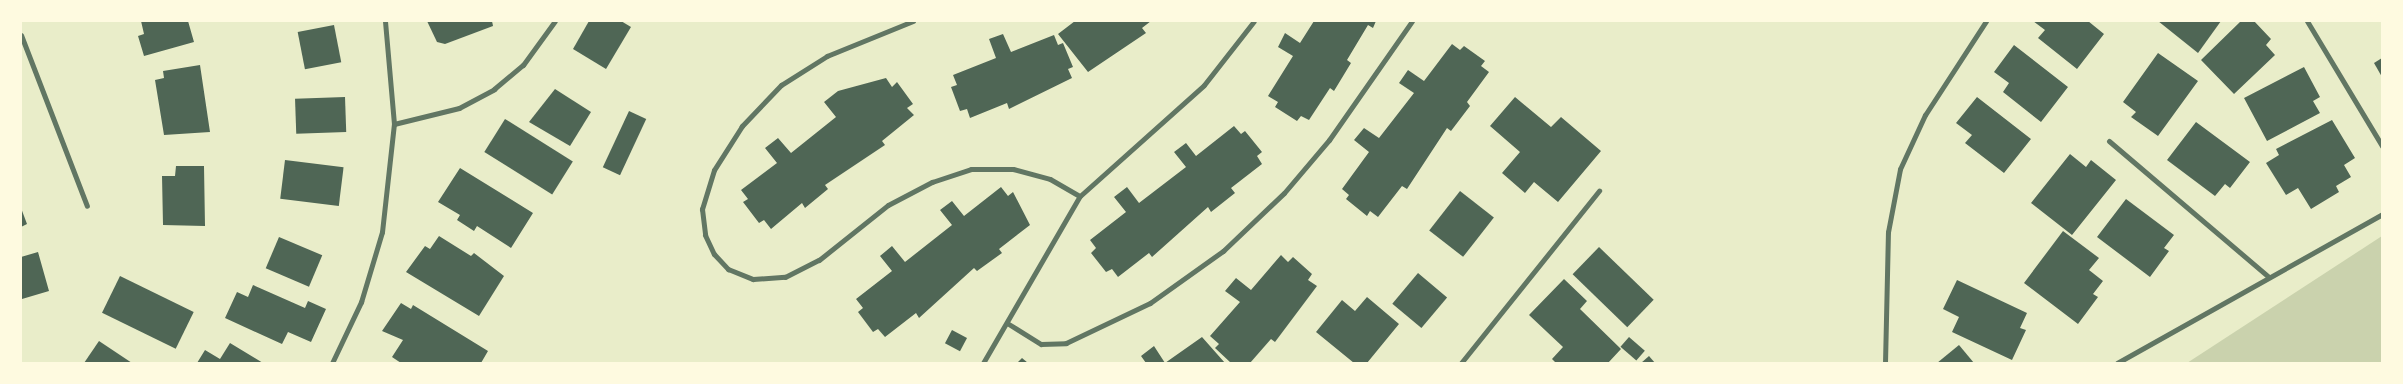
<!DOCTYPE html>
<html>
<head>
<meta charset="utf-8">
<style>
  body { margin:0 }
  #map { position:relative; width:2403px; height:384px; overflow:hidden; background:#e9edc9; font-family:"Space Grotesk",sans-serif }
  div>[style] { position:absolute }
  .green>* { inset:0; background:#cad2ad }
  .building>* { inset:0; background:#4f6655; transform-origin:0 0 }
  .minor>* { height:5px; margin:-2.5px; padding:0 2.5px; transform-origin:2.5px; border-radius:2.5px; background:#617663 }
  span { translate:-50% -50%; white-space:nowrap; text-align:center; line-height:1.15; -webkit-text-stroke:5px #fefae0; paint-order:stroke }
  .frame { position:absolute; inset:0; border:22px solid #fefae0; pointer-events:none }
</style>
</head>
<body>
<div id="map">
  <div class="green">
    <div style="clip-path:polygon(2382px 236px,2382px 363px,2187px 363px)"></div>
  </div>
  <div class="building">
    <div style="clip-path:polygon(141px 21px,188px 21px,194px 42px,144px 56px,138px 36px,144px 34px)"></div>
    <div style="clip-path:polygon(427px 21px,492px 21px,493px 26px,445px 44px,437px 42px)"></div>
    <div style="clip-path:polygon(589px 21px,621px 21px,631px 27px,606px 69px,573px 49px)"></div>
    <div style="clip-path:polygon(1075px 21px,1151px 21px,1142px 28px,1146px 33px,1088px 72px,1058px 34px)"></div>
    <div style="clip-path:polygon(1314px 21px,1376px 21px,1373px 28px,1368px 25px,1347px 60px,1351px 63px,1334px 91px,1330px 88px,1309px 120px,1301px 116px,1297px 121px,1275px 107px,1278px 102px,1268px 96px,1293px 56px,1278px 47px,1285px 33px,1300px 43px)"></div>
    <div style="clip-path:polygon(2033px 21px,2088px 21px,2104px 34px,2077px 69px,2038px 38px,2045px 30px)"></div>
    <div style="clip-path:polygon(2158px 21px,2221px 21px,2198px 53px)"></div>
    <div style="clip-path:polygon(2241px 21px,2254px 21px,2271px 39px,2266px 45px,2275px 55px,2234px 94px,2201px 60px)"></div>
    <div style="left:334px;top:25px;width:38px;height:37px;rotate:79deg"></div>
    <div style="clip-path:polygon(1003px 34px,1011px 52px,1054px 35px,1058px 45px,1063px 43px,1073px 67px,1068px 69px,1072px 78px,1009px 109px,1007px 103px,970px 118px,967px 109px,960px 111px,951px 87px,957px 85px,953px 75px,996px 58px,989px 39px)"></div>
    <div style="clip-path:polygon(1452px 44px,1460px 50px,1464px 46px,1485px 61px,1481px 66px,1489px 72px,1467px 102px,1470px 106px,1451px 131px,1447px 128px,1407px 189px,1402px 186px,1378px 217px,1370px 211px,1367px 216px,1346px 199px,1349px 195px,1342px 189px,1369px 152px,1354px 140px,1364px 128px,1379px 138px,1414px 93px,1399px 83px,1408px 70px,1424px 81px)"></div>
    <div style="clip-path:polygon(2014px 45px,2068px 87px,2041px 122px,2003px 92px,2009px 83px,1994px 72px)"></div>
    <div style="clip-path:polygon(2158px 53px,2198px 81px,2158px 136px,2131px 117px,2136px 112px,2123px 102px)"></div>
    <div style="clip-path:polygon(2382px 58px,2382px 77px,2374px 63px)"></div>
    <div style="clip-path:polygon(200px 65px,210px 132px,164px 135px,155px 80px,164px 78px,163px 71px)"></div>
    <div style="clip-path:polygon(2304px 67px,2320px 97px,2313px 101px,2320px 113px,2267px 141px,2244px 98px)"></div>
    <div style="clip-path:polygon(886px 78px,892px 87px,897px 82px,913px 104px,907px 108px,914px 115px,882px 141px,885px 145px,825px 185px,828px 189px,805px 208px,802px 203px,771px 229px,764px 220px,759px 223px,743px 202px,748px 199px,741px 190px,777px 163px,765px 148px,778px 138px,791px 153px,836px 117px,824px 102px,838px 91px)"></div>
    <div style="clip-path:polygon(555px 89px,591px 112px,570px 146px,529px 122px)"></div>
    <div style="left:345px;top:97px;width:35px;height:50px;rotate:88deg"></div>
    <div style="clip-path:polygon(1515px 97px,1551px 127px,1561px 117px,1601px 151px,1558px 202px,1534px 182px,1525px 193px,1502px 173px,1520px 152px,1490px 126px)"></div>
    <div style="clip-path:polygon(1977px 97px,2031px 139px,2004px 173px,1965px 143px,1972px 135px,1956px 123px)"></div>
    <div style="left:629px;top:111px;width:19px;height:62px;rotate:25deg"></div>
    <div style="left:505px;top:119px;width:80px;height:39px;rotate:32deg"></div>
    <div style="clip-path:polygon(2332px 120px,2355px 158px,2344px 165px,2351px 177px,2336px 186px,2339px 192px,2311px 209px,2298px 188px,2286px 195px,2266px 163px,2279px 155px,2276px 149px)"></div>
    <div style="clip-path:polygon(2196px 122px,2250px 162px,2230px 188px,2225px 184px,2215px 196px,2167px 160px)"></div>
    <div style="clip-path:polygon(1234px 126px,1241px 134px,1245px 131px,1262px 152px,1257px 156px,1262px 164px,1231px 188px,1235px 193px,1211px 212px,1208px 207px,1152px 257px,1149px 253px,1118px 277px,1112px 269px,1106px 272px,1091px 253px,1096px 248px,1090px 240px,1126px 212px,1114px 197px,1127px 187px,1139px 203px,1186px 167px,1174px 152px,1186px 143px,1196px 156px)"></div>
    <div style="clip-path:polygon(2070px 154px,2086px 167px,2091px 160px,2116px 180px,2072px 235px,2031px 203px)"></div>
    <div style="left:285px;top:160px;width:59px;height:39px;rotate:7deg"></div>
    <div style="clip-path:polygon(176px 166px,204px 166px,205px 226px,163px 225px,162px 176px,175px 176px)"></div>
    <div style="clip-path:polygon(460px 168px,533px 213px,511px 248px,477px 226px,474px 231px,457px 220px,460px 215px,438px 202px)"></div>
    <div style="clip-path:polygon(1001px 187px,1008px 196px,1013px 192px,1030px 225px,999px 249px,1002px 253px,977px 271px,974px 268px,919px 318px,916px 313px,885px 337px,878px 329px,873px 332px,858px 312px,863px 308px,856px 299px,892px 271px,880px 256px,892px 246px,905px 262px,952px 225px,940px 210px,952px 201px,964px 216px)"></div>
    <div style="left:1460px;top:191px;width:43px;height:50px;rotate:38deg"></div>
    <div style="clip-path:polygon(2126px 199px,2174px 235px,2164px 248px,2169px 251px,2150px 277px,2097px 237px)"></div>
    <div style="clip-path:polygon(21px 208px,27px 224px,21px 227px)"></div>
    <div style="clip-path:polygon(2063px 231px,2099px 258px,2089px 270px,2103px 281px,2093px 294px,2098px 297px,2078px 324px,2024px 283px)"></div>
    <div style="clip-path:polygon(439px 236px,471px 256px,474px 253px,504px 276px,479px 316px,406px 272px,425px 246px,430px 249px)"></div>
    <div style="left:279px;top:237px;width:47px;height:34px;rotate:23deg"></div>
    <div style="left:1599px;top:247px;width:76px;height:38px;rotate:44deg"></div>
    <div style="clip-path:polygon(38px 252px,49px 291px,22px 299px,21px 309px,21px 257px)"></div>
    <div style="clip-path:polygon(1281px 255px,1288px 262px,1293px 257px,1312px 274px,1308px 280px,1317px 286px,1275px 342px,1271px 339px,1250px 363px,1231px 363px,1215px 348px,1219px 344px,1210px 336px,1240px 302px,1225px 291px,1236px 278px,1251px 290px)"></div>
    <div style="left:1418px;top:273px;width:38px;height:40px;rotate:40deg"></div>
    <div style="left:120px;top:276px;width:82px;height:41px;rotate:26deg"></div>
    <div style="clip-path:polygon(1564px 279px,1587px 301px,1580px 309px,1621px 349px,1608px 363px,1556px 363px,1552px 359px,1563px 347px,1529px 315px)"></div>
    <div style="clip-path:polygon(1957px 280px,2027px 313px,2020px 328px,2026px 330px,2012px 360px,1952px 332px,1959px 317px,1943px 309px)"></div>
    <div style="clip-path:polygon(253px 285px,305px 308px,308px 301px,326px 309px,311px 342px,288px 332px,282px 344px,225px 318px,237px 292px,248px 297px)"></div>
    <div style="clip-path:polygon(1367px 297px,1399px 324px,1367px 363px,1354px 363px,1316px 332px,1342px 300px,1355px 311px)"></div>
    <div style="clip-path:polygon(401px 303px,411px 309px,413px 305px,488px 351px,481px 363px,401px 363px,392px 357px,403px 340px,382px 331px)"></div>
    <div style="left:952px;top:330px;width:17px;height:15px;rotate:28deg"></div>
    <div style="clip-path:polygon(1202px 337px,1225px 363px,1146px 363px,1141px 356px,1154px 346px,1165px 363px)"></div>
    <div style="left:1629px;top:337px;width:21px;height:13px;rotate:41deg"></div>
    <div style="clip-path:polygon(99px 341px,132px 363px,84px 363px)"></div>
    <div style="clip-path:polygon(230px 343px,263px 363px,197px 363px,205px 350px,220px 359px)"></div>
    <div style="clip-path:polygon(1959px 345px,1974px 363px,1937px 363px)"></div>
    <div style="clip-path:polygon(1649px 356px,1655px 363px,1641px 363px)"></div>
    <div style="clip-path:polygon(1022px 358px,1028px 363px,1017px 363px)"></div>
  </div>
  <div class="minor">
    <div style="left:913px;top:21px;width:93px;rotate:157.9deg"></div>
    <div style="left:827px;top:56px;width:54px;rotate:147.8deg"></div>
    <div style="left:781px;top:85px;width:57px;rotate:133.6deg"></div>
    <div style="left:742px;top:126px;width:52px;rotate:122.5deg"></div>
    <div style="left:714px;top:170px;width:41px;rotate:107.1deg"></div>
    <div style="left:702px;top:209px;width:26px;rotate:83deg"></div>
    <div style="left:705px;top:235px;width:21px;rotate:65deg"></div>
    <div style="left:714px;top:254px;width:21px;rotate:47deg"></div>
    <div style="left:728px;top:269px;width:27px;rotate:22deg"></div>
    <div style="left:753px;top:279px;width:32px;rotate:-4deg"></div>
    <div style="left:785px;top:277px;width:38px;rotate:-27deg"></div>
    <div style="left:819px;top:260px;width:88px;rotate:-38.6deg"></div>
    <div style="left:888px;top:205px;width:50px;rotate:-27.6deg"></div>
    <div style="left:932px;top:182px;width:41px;rotate:-18.4deg"></div>
    <div style="left:971px;top:169px;width:42px"></div>
    <div style="left:1013px;top:169px;width:38px;rotate:15deg"></div>
    <div style="left:1050px;top:179px;width:34px;rotate:30deg"></div>
    <div style="left:2307px;top:21px;width:146px;rotate:59deg"></div>
    <div style="left:21px;top:35px;width:183px;rotate:68.9deg"></div>
    <div style="left:394px;top:124px;width:67px;rotate:-13.8deg"></div>
    <div style="left:459px;top:108px;width:40px;rotate:-28deg"></div>
    <div style="left:494px;top:89px;width:38px;rotate:-40deg"></div>
    <div style="left:523px;top:65px;width:54px;rotate:-54deg"></div>
    <div style="left:2109px;top:141px;width:210px;rotate:40.4deg"></div>
    <div style="left:1007px;top:323px;width:40px;rotate:32deg"></div>
    <div style="left:1041px;top:344px;width:25px;rotate:-2deg"></div>
    <div style="left:1066px;top:343px;width:93px;rotate:-25.5deg"></div>
    <div style="left:1150px;top:303px;width:90px;rotate:-35.5deg"></div>
    <div style="left:1223px;top:251px;width:84px;rotate:-43.6deg"></div>
    <div style="left:1284px;top:193px;width:70px;rotate:-49.7deg"></div>
    <div style="left:1329px;top:140px;width:145px;rotate:-55.1deg"></div>
    <div style="left:332px;top:363px;width:68px;rotate:-64.6deg"></div>
    <div style="left:361px;top:302px;width:73px;rotate:-73.3deg"></div>
    <div style="left:382px;top:232px;width:109px;rotate:-83.7deg"></div>
    <div style="left:394px;top:124px;width:103px;rotate:-95deg"></div>
    <div style="left:983px;top:363px;width:193px;rotate:-59.9deg"></div>
    <div style="left:1080px;top:196px;width:166px;rotate:-41.8deg"></div>
    <div style="left:1204px;top:85px;width:81px;rotate:-52deg"></div>
    <div style="left:1461px;top:363px;width:221px;rotate:-51.3deg"></div>
    <div style="left:1885px;top:363px;width:131px;rotate:-88.7deg"></div>
    <div style="left:1888px;top:232px;width:64px;rotate:-79.2deg"></div>
    <div style="left:1900px;top:169px;width:60px;rotate:-65.2deg"></div>
    <div style="left:1925px;top:115px;width:112px;rotate:-57deg"></div>
    <div style="left:2117px;top:363px;width:304px;rotate:-29.3deg"></div>
  </div>
  <div class="frame"></div>
</div>
</body>
</html>
